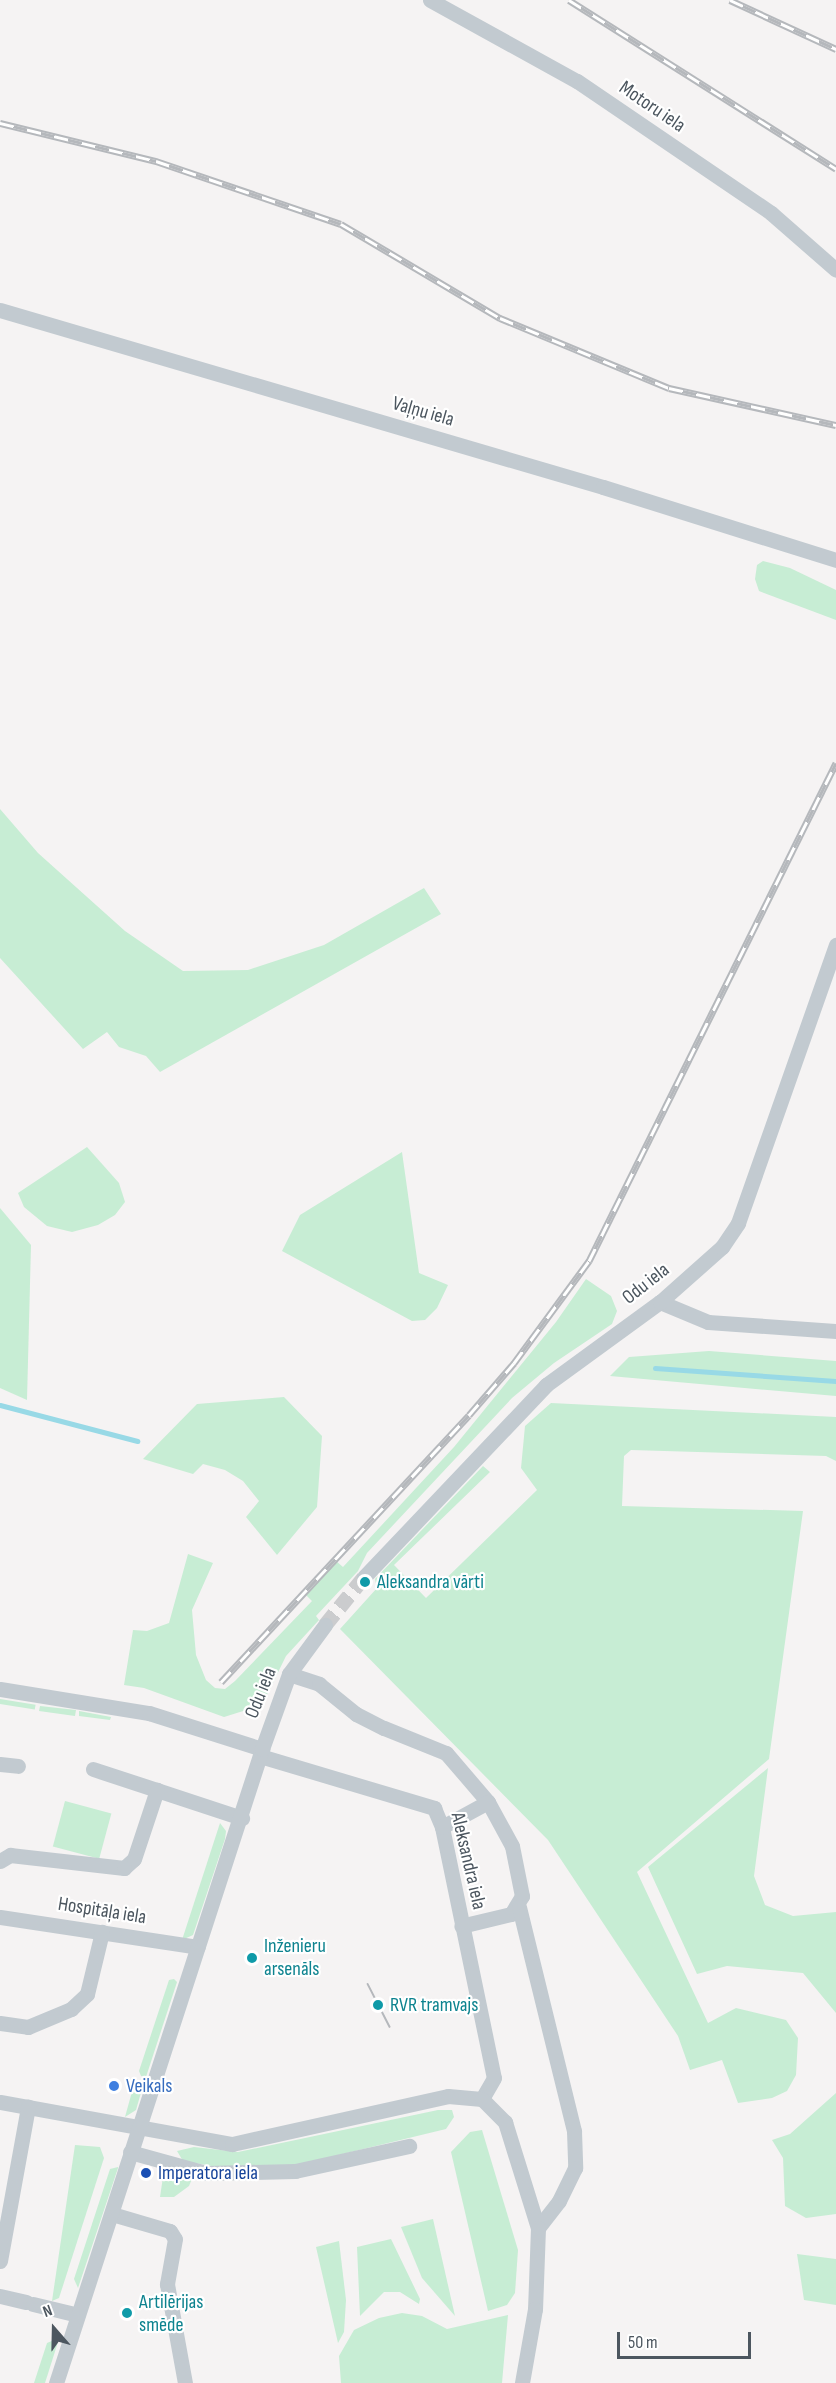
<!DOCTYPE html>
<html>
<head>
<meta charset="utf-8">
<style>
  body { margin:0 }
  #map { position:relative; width:836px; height:2383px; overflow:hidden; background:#f5f3f3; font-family:"Sofia Sans Condensed",sans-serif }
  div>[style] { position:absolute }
  .green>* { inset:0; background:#c7edd4; transform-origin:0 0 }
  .stream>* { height:5px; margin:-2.5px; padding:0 2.5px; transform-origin:2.5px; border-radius:2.5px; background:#98d9e6 }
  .street-tunnel>* { height:15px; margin-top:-7.5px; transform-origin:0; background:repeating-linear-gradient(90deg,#cbccce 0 15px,transparent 0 23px) }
  .street>* { height:15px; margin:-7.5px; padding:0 7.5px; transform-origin:7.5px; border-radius:7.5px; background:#c2cad0 }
  .tram>* { height:1.5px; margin:-0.75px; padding:0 0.75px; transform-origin:0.75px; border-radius:0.75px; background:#b5b8bc }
  .rail>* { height:7px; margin-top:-3.5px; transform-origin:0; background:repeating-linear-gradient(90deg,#fff 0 14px,#b5b8bc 0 28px); box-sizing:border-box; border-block:2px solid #b5b8bc }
  .dots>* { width:16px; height:16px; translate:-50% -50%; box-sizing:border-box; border:3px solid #fff; border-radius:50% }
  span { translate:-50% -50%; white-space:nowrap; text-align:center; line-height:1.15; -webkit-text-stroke:4.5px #fff; paint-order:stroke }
  .street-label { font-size:20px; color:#4c565f }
  .culture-label { font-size:20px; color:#0d838f }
  .left { translate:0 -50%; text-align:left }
  .shop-label { font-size:20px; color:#366cbe }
  .transit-label { font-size:20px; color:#164399 }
  .north { position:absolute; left:24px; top:2299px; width:60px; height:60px; -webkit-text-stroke:4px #fff; paint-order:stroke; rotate:340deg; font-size:16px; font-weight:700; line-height:24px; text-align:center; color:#4c565f }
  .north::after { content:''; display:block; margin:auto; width:21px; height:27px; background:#4c565f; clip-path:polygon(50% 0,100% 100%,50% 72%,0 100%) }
  .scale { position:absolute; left:617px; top:2332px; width:134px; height:27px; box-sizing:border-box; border:3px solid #4c565f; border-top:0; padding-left:8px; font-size:18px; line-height:21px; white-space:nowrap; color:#4c565f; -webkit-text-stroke:4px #fff; paint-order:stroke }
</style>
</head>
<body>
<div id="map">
  <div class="green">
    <div style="clip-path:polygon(763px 561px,790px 568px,836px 590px,836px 620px,759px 591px,755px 579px,757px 565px)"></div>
    <div style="clip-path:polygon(0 809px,38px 853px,125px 931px,183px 971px,248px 970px,324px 945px,424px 888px,441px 914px,160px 1072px,146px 1056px,119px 1047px,107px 1032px,83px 1049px,0 958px)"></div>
    <div style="clip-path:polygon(87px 1147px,119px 1183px,125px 1202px,115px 1215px,98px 1225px,72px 1232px,47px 1226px,24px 1207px,18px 1193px)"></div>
    <div style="clip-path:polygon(402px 1152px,419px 1273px,448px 1285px,437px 1308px,425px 1320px,412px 1321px,282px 1251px,300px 1215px)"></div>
    <div style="clip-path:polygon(0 1208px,31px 1245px,27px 1400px,0 1388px)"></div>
    <div style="clip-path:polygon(586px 1279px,611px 1296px,617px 1311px,612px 1324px,554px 1363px,512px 1398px,367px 1553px,358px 1571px,316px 1616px,319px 1620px,286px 1656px,262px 1705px,224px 1717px,144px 1688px,124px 1685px,133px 1630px,147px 1631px,169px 1623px,188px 1554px,213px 1563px,192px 1610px,196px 1655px,206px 1680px,215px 1688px,225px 1689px,235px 1681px,312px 1601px,306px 1595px,336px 1561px,343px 1567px,454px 1447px,556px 1322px)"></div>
    <div style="clip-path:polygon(709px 1351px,836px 1361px,836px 1396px,610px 1376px,629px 1357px)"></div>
    <div style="clip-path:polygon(284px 1397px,322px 1436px,317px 1507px,277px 1555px,246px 1517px,259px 1501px,243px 1481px,225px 1470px,203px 1464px,193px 1474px,143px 1459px,197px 1404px)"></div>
    <div style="clip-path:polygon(551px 1403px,836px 1417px,836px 1461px,826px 1456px,631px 1450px,624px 1456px,622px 1506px,803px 1511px,769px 1759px,637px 1872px,708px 2023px,736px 2008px,786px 2020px,798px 2038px,796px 2075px,787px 2091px,772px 2098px,738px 2103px,722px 2060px,690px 2070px,678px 2036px,548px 1840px,340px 1629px,377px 1588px,375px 1579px,483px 1466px,490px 1472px,394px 1565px,426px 1598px,537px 1490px,521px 1468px,525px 1426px)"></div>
    <div style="left:0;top:1699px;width:36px;height:5px;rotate:9deg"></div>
    <div style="clip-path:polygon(40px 1706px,76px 1710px,75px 1716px,39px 1711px)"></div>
    <div style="clip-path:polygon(79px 1711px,111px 1717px,110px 1720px,79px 1716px)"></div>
    <div style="clip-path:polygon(768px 1768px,754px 1876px,765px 1905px,793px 1916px,836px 1912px,836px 2013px,803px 1973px,727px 1966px,697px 1974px,648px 1867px)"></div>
    <div style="left:65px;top:1801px;width:48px;height:47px;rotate:15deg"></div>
    <div style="clip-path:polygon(220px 1823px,226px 1831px,225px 1839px,193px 1935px,182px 1940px)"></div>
    <div style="clip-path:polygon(174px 1979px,177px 1982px,146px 2077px,141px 2076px,139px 2071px,169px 1980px)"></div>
    <div style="clip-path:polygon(139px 2086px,142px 2089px,136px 2110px,125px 2117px,133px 2088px)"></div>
    <div style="clip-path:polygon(836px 2093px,836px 2214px,806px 2218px,785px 2206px,783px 2158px,772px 2140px,790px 2134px)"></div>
    <div style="clip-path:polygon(438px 2110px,452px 2110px,454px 2117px,446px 2129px,293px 2166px,223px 2168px,183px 2161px,177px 2151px,194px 2147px,238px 2152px)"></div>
    <div style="clip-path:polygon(482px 2130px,518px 2250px,515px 2293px,507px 2305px,488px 2311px,451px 2152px,470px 2132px)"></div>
    <div style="clip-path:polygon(75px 2145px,100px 2147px,104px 2158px,59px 2298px,52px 2301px)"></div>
    <div style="clip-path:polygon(118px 2167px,118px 2168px,78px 2288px,74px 2279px,110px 2169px)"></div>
    <div style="clip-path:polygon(174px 2168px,194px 2174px,189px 2186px,174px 2197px,160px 2197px,163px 2177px)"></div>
    <div style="clip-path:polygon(433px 2219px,455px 2316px,422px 2278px,401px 2227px)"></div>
    <div style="clip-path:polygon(391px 2239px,420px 2299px,419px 2304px,400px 2292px,384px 2292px,360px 2316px,357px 2247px)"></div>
    <div style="clip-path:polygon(339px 2241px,346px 2300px,344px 2332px,338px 2343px,316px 2247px)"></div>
    <div style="clip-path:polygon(797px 2254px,836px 2259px,836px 2305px,804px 2300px)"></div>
    <div style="clip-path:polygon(402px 2313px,422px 2316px,447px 2329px,508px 2315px,502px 2383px,341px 2383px,339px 2356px,354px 2330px,379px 2318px)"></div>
    <div style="clip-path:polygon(54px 2340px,58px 2342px,45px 2383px,34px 2383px,47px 2343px)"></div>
  </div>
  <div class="stream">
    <div style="left:655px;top:1368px;width:181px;rotate:4.1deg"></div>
    <div style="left:0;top:1405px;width:142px;rotate:14.7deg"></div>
  </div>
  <div class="street-tunnel">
    <div style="left:325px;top:1625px;width:62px;rotate:-50.9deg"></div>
  </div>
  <div class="street">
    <div style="left:430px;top:0;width:168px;rotate:28.9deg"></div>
    <div style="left:577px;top:81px;width:235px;rotate:34.2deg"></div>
    <div style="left:771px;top:213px;width:86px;rotate:41.2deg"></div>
    <div style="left:0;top:310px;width:628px;rotate:16.36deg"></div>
    <div style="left:603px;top:487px;width:244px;rotate:17.4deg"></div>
    <div style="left:660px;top:1302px;width:52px;rotate:22.6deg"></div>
    <div style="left:708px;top:1322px;width:128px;rotate:4deg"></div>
    <div style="left:364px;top:1577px;width:265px;rotate:-46.5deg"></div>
    <div style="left:546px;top:1385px;width:141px;rotate:-36.1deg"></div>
    <div style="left:660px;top:1302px;width:83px;rotate:-41.6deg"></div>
    <div style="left:722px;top:1247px;width:29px;rotate:-56deg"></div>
    <div style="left:738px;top:1223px;width:295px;rotate:-70.6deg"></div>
    <div style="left:289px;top:1674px;width:32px;rotate:18deg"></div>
    <div style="left:319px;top:1684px;width:48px;rotate:39deg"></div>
    <div style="left:356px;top:1714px;width:31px;rotate:27deg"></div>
    <div style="left:384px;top:1728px;width:67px;rotate:22deg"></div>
    <div style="left:446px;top:1753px;width:65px;rotate:49.4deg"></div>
    <div style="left:488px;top:1802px;width:50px;rotate:61.4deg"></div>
    <div style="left:512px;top:1846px;width:51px;rotate:78.7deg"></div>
    <div style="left:522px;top:1896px;width:21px;rotate:121deg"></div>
    <div style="left:511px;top:1914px;width:51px;rotate:166.5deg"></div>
    <div style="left:0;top:1689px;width:151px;rotate:9.2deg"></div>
    <div style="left:149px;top:1713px;width:119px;rotate:17.7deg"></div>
    <div style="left:260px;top:1756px;width:182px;rotate:16.6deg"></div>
    <div style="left:434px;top:1808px;width:21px;rotate:67deg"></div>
    <div style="left:442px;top:1827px;width:256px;rotate:78.3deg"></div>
    <div style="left:494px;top:2078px;width:24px;rotate:120deg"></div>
    <div style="left:0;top:1764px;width:18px;rotate:6deg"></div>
    <div style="left:93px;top:1769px;width:157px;rotate:18.2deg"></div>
    <div style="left:442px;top:1827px;width:52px;rotate:-28.5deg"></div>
    <div style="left:0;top:1861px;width:12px;rotate:-31deg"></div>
    <div style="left:10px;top:1855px;width:115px;rotate:6.5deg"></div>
    <div style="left:124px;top:1868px;width:13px;rotate:-42deg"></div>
    <div style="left:134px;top:1859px;width:73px;rotate:-71.6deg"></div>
    <div style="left:519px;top:1907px;width:231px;rotate:76.2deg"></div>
    <div style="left:574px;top:2131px;width:37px;rotate:88deg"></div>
    <div style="left:575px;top:2168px;width:37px;rotate:116deg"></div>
    <div style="left:559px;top:2201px;width:34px;rotate:128deg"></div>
    <div style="left:0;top:1917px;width:200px;rotate:8.6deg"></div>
    <div style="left:0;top:2023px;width:28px;rotate:8deg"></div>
    <div style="left:28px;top:2027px;width:47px;rotate:-22.7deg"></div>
    <div style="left:71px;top:2009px;width:22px;rotate:-43deg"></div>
    <div style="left:87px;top:1994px;width:64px;rotate:-76.4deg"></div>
    <div style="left:0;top:2102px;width:236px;rotate:10.3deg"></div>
    <div style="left:232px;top:2144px;width:221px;rotate:-12.5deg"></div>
    <div style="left:448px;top:2096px;width:34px;rotate:5deg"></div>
    <div style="left:482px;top:2099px;width:33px;rotate:45deg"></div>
    <div style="left:505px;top:2122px;width:111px;rotate:72.7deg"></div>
    <div style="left:538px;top:2228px;width:81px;rotate:92.1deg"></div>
    <div style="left:535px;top:2309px;width:75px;rotate:100deg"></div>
    <div style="left:130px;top:2152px;width:79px;rotate:15.4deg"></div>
    <div style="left:206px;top:2173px;width:89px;rotate:-1.3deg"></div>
    <div style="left:295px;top:2171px;width:117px;rotate:-12.4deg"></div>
    <div style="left:112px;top:2214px;width:60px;rotate:16.3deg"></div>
    <div style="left:170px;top:2231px;width:9px;rotate:58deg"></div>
    <div style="left:175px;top:2239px;width:46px;rotate:100.1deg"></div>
    <div style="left:167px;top:2284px;width:101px;rotate:79.7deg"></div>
    <div style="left:0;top:2261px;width:157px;rotate:-79.7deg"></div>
    <div style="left:0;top:2296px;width:27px;rotate:13deg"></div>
    <div style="left:33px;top:2304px;width:46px;rotate:13.7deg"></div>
    <div style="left:56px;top:2383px;width:667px;rotate:-72deg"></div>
    <div style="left:262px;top:1749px;width:80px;rotate:-70.2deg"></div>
    <div style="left:289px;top:1674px;width:61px;rotate:-53.7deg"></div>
  </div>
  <div class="tram">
    <div style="left:368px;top:1984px;width:48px;rotate:62.9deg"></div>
  </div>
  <div class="rail">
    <div style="left:569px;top:0;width:316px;rotate:32.3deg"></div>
    <div style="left:730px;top:0;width:117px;rotate:24.8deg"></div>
    <div style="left:0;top:123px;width:161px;rotate:13.7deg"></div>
    <div style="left:156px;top:161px;width:195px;rotate:18.8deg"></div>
    <div style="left:341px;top:224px;width:185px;rotate:30.6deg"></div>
    <div style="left:500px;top:318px;width:183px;rotate:22.5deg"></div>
    <div style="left:669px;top:388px;width:171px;rotate:12.5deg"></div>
    <div style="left:221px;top:1682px;width:364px;rotate:-47.1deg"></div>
    <div style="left:469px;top:1415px;width:69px;rotate:-49.1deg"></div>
    <div style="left:514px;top:1363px;width:127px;rotate:-53.7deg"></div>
    <div style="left:589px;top:1261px;width:556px;rotate:-63.62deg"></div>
  </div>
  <div class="dots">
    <div style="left:365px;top:1582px;background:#0f9aa8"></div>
    <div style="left:252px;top:1958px;background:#0f9aa8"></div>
    <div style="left:378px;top:2005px;background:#0f9aa8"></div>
    <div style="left:114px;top:2086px;background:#3f7fe0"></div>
    <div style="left:146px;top:2173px;background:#1a4fb4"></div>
    <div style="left:127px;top:2313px;background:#0f9aa8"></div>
  </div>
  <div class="street-label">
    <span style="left:652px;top:107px;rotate:34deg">Motoru iela</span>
    <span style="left:423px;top:412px;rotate:16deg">Vaļņu iela</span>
    <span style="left:646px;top:1284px;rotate:-38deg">Odu iela</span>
    <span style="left:261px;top:1693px;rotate:-68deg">Odu iela</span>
    <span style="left:468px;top:1861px;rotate:77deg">Aleksandra iela</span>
    <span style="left:102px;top:1911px;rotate:9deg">Hospitāļa iela</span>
  </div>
  <div class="culture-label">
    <span class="left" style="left:377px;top:1582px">Aleksandra vārti</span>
    <span class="left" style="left:264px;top:1958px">Inženieru<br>arsenāls</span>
    <span class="left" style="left:390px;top:2005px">RVR tramvajs</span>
    <span class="left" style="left:139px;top:2314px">Artilērijas<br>smēde</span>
  </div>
  <div class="shop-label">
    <span class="left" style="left:126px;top:2086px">Veikals</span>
  </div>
  <div class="transit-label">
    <span class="left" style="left:158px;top:2173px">Imperatora iela</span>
  </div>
  <div class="north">N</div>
  <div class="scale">50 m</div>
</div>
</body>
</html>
